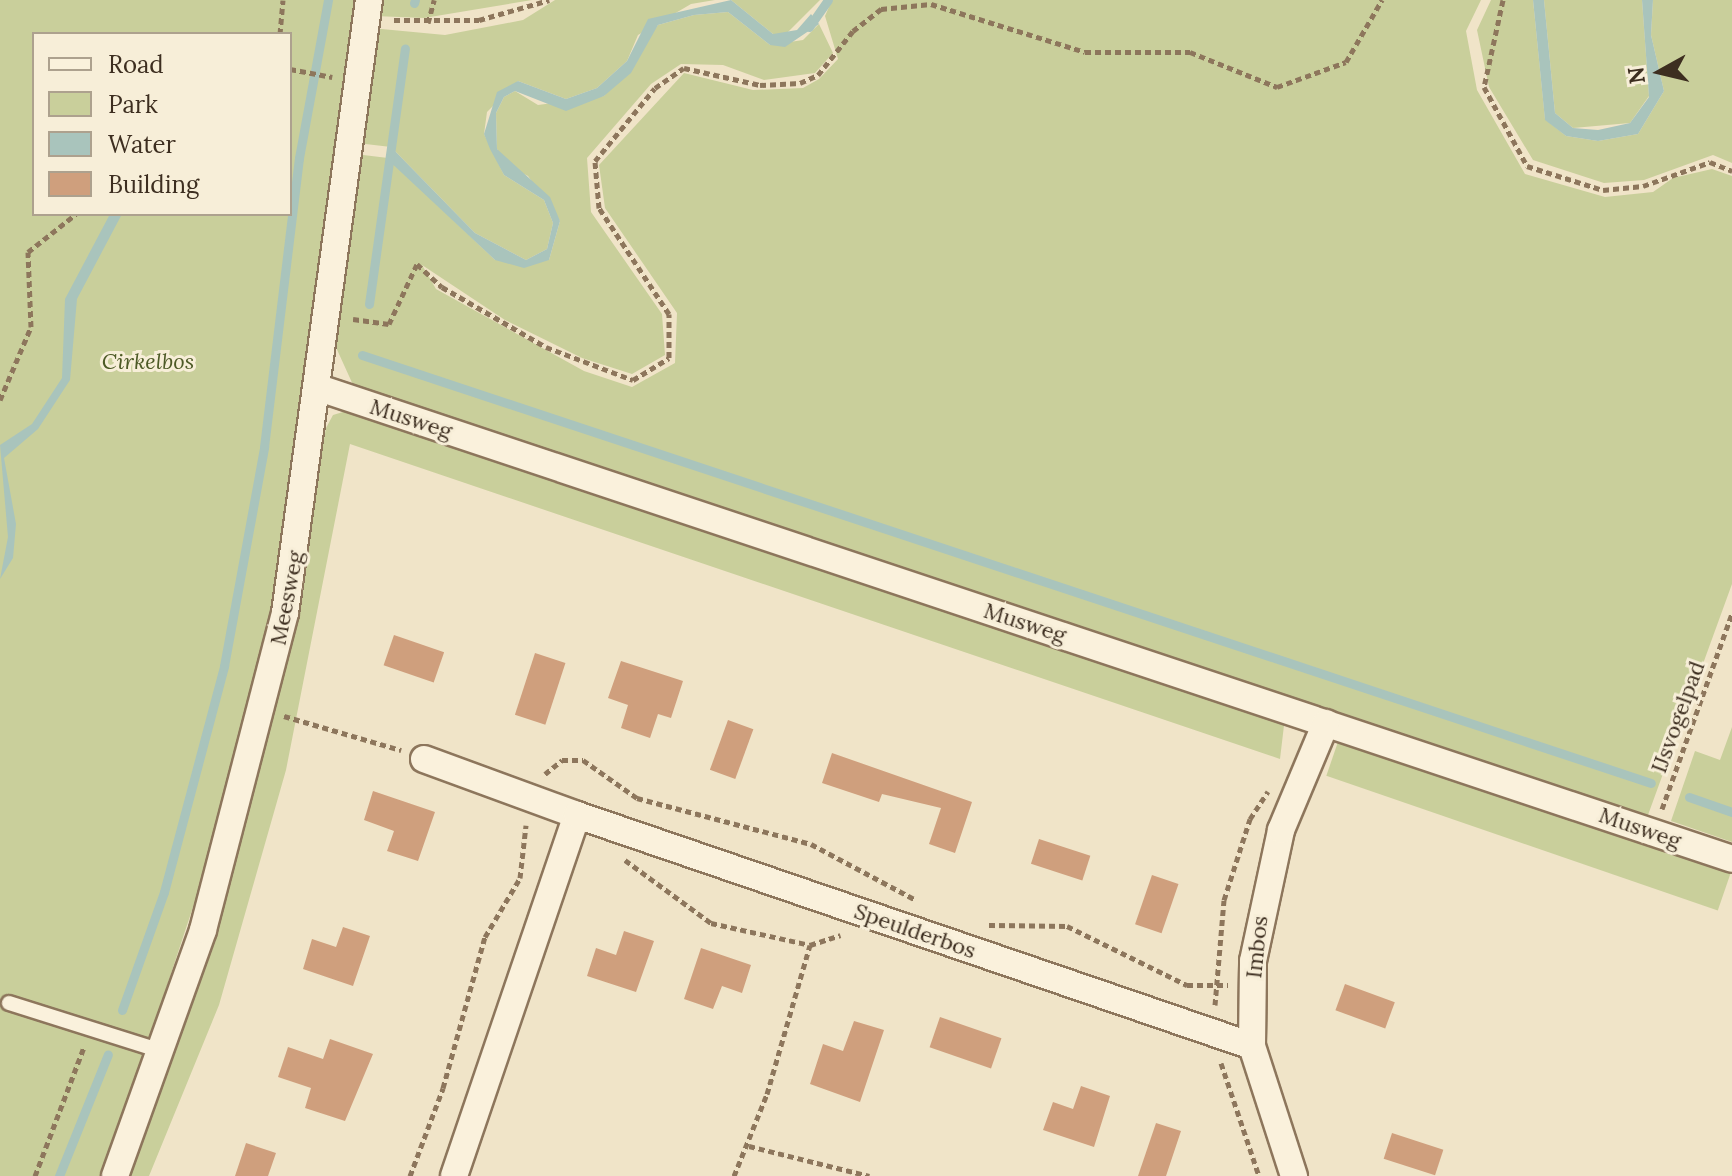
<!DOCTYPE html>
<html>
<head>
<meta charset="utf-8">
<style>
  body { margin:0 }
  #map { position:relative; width:1732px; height:1176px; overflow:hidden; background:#f0e4c8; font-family:Lora,serif }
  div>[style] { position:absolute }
  .green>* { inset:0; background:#c9cf9b; transform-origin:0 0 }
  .water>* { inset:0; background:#a9c4bc }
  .stream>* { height:9px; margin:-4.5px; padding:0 4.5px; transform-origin:4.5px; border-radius:4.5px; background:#a9c4bc }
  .building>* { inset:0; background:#cf9f7d; transform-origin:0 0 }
  .path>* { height:5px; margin-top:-2.5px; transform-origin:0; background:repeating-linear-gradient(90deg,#8d765c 0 6px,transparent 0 10px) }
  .roads { filter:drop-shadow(2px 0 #8d765c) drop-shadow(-2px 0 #8d765c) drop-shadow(0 2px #8d765c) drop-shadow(0 -2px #8d765c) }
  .service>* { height:14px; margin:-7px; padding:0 7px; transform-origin:7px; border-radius:7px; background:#faf1dc }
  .minor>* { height:26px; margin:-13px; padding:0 13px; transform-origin:13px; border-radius:13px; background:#faf1dc }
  span { translate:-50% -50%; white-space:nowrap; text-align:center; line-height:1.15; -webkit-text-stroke:6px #f7eed8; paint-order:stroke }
  .park-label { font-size:22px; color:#4d5a26; font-style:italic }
  .street-label { font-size:22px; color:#3d2e20 }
  .legend { position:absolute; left:32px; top:32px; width:260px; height:184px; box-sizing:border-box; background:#f7eed8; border:2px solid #ada18e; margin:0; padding:10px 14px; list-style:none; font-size:24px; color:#3d2e20 }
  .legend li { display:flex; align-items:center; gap:16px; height:40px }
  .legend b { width:40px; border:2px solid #ada18e }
  .north { position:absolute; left:1620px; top:32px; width:80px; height:80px; -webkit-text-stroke:6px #f7eed8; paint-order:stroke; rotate:262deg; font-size:22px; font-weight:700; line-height:32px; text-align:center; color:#3d2e20 }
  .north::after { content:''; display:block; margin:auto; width:28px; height:36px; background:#3d2e20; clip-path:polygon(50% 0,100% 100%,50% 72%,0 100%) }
</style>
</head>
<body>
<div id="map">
  <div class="green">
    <div style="clip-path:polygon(evenodd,0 0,360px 0,287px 538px,240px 765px,104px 1176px,0 1176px,0 0,34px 34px,290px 34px,290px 214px,34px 214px,34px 34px)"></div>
    <div style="clip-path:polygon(378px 0,532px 0,424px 18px,374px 16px)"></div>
    <div style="clip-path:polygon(555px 0,715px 0,691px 4px,638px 35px,627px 61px,597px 88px,566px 99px,518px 81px,487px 112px,484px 134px,504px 175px,544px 200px,553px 223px,547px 249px,526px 260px,475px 233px,391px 147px,357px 143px,371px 28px,445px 35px,523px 20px)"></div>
    <div style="clip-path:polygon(731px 0,820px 0,785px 35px,773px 34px)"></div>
    <div style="clip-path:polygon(832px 0,1481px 0,1466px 31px,1477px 90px,1525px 174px,1605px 197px,1653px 192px,1673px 178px,1712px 169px,1732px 176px,1732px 584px,1648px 815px,354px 387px,334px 343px,355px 154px,388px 158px,495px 260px,549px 260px,560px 221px,528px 176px,506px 165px,497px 149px,496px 113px,504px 97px,515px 91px,538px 105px,604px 96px,658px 25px,694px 15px,728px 12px,770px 45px,803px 40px,819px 24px,833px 53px,815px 73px,764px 80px,723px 65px,681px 64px,651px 84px,587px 158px,591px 212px,662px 314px,665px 355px,632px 374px,582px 358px,505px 320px,422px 265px,436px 289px,584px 371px,632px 387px,675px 363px,677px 313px,605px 208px,599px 165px,684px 73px,753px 90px,803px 88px,819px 79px,838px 59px,825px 16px)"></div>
    <div style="clip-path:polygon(1491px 0,1533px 0,1545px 119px,1566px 136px,1598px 141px,1638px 134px,1664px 91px,1651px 35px,1653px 0,1732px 0,1732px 163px,1713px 155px,1644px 180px,1604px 183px,1533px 160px,1489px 87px,1477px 30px)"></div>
    <div style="clip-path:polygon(1544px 0,1642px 0,1649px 96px,1630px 123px,1573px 128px,1555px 113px)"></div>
    <div style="clip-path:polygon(353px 409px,1285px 717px,1280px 759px,350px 444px,286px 770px,219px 1005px,149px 1176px,118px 1176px,291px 618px,326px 428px,333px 415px)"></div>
    <div style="clip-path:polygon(1732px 727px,1732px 842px,1671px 821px,1695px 751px,1720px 760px)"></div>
    <div style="left:1340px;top:736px;width:414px;height:42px;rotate:19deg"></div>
  </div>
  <div class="water">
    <div style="clip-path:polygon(731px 0,773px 34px,797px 30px,811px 14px,819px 24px,785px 47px,770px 45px,728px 12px,694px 15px,658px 25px,631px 73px,604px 96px,566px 111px,515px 91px,504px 97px,496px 113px,497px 149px,550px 197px,560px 221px,549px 260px,524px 268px,495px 260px,386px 158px,391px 147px,475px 233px,526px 260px,547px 249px,553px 223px,544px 200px,504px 175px,490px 149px,484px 134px,497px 92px,518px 81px,566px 99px,597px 88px,627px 61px,648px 19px)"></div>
    <div style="clip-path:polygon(1533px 0,1544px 0,1555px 113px,1573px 128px,1598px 130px,1630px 123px,1649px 97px,1642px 0,1653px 0,1651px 35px,1664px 91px,1638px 134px,1598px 141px,1566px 136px,1545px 120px)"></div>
    <div style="clip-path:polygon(110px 214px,122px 214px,77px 299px,70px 380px,38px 429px,4px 458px,16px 524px,13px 558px,0 579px,8px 537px,0 445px,32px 424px,62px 378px,65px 299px)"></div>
  </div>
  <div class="stream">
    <div style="left:414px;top:3px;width:3px;rotate:-72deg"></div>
    <div style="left:809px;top:27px;width:33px;rotate:-55deg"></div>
    <div style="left:369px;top:304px;width:258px;rotate:-82deg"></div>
    <div style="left:362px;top:355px;width:1358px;rotate:18.37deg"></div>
    <div style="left:1689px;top:797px;width:46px;rotate:19.2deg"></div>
    <div style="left:122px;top:1010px;width:125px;rotate:-70.4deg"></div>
    <div style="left:164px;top:892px;width:234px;rotate:-75.1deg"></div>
    <div style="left:224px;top:666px;width:223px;rotate:-79.6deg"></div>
    <div style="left:264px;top:447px;width:291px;rotate:-83.1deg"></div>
    <div style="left:299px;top:158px;width:161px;rotate:-79.6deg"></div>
    <div style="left:59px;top:1176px;width:131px;rotate:-68.1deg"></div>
  </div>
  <div class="building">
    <div style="left:394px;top:635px;width:53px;height:32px;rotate:19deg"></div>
    <div style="left:535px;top:653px;width:32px;height:65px;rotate:18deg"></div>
    <div style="clip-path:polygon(621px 661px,683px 681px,671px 718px,658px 714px,650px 738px,621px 728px,628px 705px,608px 698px)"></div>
    <div style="left:728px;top:720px;width:27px;height:53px;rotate:20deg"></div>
    <div style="clip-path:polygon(832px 753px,972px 802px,955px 853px,929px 844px,941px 808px,882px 794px,879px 802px,822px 783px)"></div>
    <div style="clip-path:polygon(373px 791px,435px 812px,418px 861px,387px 851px,394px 831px,364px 820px)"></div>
    <div style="left:1039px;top:839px;width:54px;height:26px;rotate:18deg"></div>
    <div style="left:1152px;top:875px;width:28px;height:52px;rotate:19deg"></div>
    <div style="clip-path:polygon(343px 927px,370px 936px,353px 986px,303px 969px,312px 939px,336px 947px)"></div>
    <div style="clip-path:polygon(624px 931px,654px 941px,636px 992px,587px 976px,596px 948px,616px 955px)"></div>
    <div style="clip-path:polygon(701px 948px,751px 965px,742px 993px,722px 986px,713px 1009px,684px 999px)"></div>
    <div style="left:1345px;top:984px;width:53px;height:28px;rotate:20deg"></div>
    <div style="left:940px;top:1017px;width:65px;height:32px;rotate:19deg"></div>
    <div style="clip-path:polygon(854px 1021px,884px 1030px,860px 1102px,810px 1084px,823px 1044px,843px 1051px)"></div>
    <div style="clip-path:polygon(330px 1039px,373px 1054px,345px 1121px,305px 1108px,311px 1088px,278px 1077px,288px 1047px,323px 1059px)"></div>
    <div style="clip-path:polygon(1081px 1086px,1110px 1096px,1094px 1147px,1043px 1130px,1053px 1102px,1073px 1109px)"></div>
    <div style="clip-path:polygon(1156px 1123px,1181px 1131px,1166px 1176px,1138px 1176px)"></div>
    <div style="left:1392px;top:1133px;width:54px;height:27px;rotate:18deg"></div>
    <div style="clip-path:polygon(246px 1143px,276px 1153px,268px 1176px,235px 1176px)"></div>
  </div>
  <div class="path">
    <div style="left:1503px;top:0;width:89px;rotate:102.3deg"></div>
    <div style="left:1484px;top:87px;width:90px;rotate:61.4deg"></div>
    <div style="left:1527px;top:166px;width:80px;rotate:17.5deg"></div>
    <div style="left:1603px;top:190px;width:40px;rotate:-5.7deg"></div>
    <div style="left:1643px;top:186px;width:71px;rotate:-19.7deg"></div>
    <div style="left:1710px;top:162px;width:24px;rotate:22deg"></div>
    <div style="left:394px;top:20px;width:85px"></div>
    <div style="left:479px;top:20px;width:73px;rotate:-15.9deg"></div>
    <div style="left:428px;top:23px;width:24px;rotate:-75deg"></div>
    <div style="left:280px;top:34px;width:34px;rotate:-85deg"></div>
    <div style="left:290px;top:69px;width:43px;rotate:10.8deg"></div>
    <div style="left:353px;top:319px;width:36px;rotate:8deg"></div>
    <div style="left:389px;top:324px;width:66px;rotate:-65deg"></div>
    <div style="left:417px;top:264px;width:34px;rotate:43deg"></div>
    <div style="left:442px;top:287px;width:120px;rotate:30deg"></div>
    <div style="left:546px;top:347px;width:93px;rotate:20.8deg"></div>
    <div style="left:633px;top:380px;width:42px;rotate:-31.4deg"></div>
    <div style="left:669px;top:358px;width:44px;rotate:-90deg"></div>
    <div style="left:669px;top:314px;width:127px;rotate:-123.4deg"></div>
    <div style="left:599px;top:208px;width:47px;rotate:-94.9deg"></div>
    <div style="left:595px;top:161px;width:94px;rotate:-50.6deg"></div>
    <div style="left:655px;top:88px;width:35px;rotate:-35deg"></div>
    <div style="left:684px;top:68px;width:78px;rotate:12.6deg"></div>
    <div style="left:760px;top:85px;width:40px;rotate:-2.9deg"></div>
    <div style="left:800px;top:83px;width:20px;rotate:-24deg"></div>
    <div style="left:818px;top:75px;width:56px;rotate:-51.5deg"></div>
    <div style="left:853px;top:31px;width:36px;rotate:-38deg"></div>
    <div style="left:881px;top:9px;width:50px;rotate:-5.7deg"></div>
    <div style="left:931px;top:4px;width:161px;rotate:17.3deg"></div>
    <div style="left:1085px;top:52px;width:105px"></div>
    <div style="left:1190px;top:52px;width:94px;rotate:21.9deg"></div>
    <div style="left:1277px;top:87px;width:73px;rotate:-19.9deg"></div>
    <div style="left:1346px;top:62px;width:72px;rotate:-59.9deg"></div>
    <div style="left:0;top:400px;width:79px;rotate:-67deg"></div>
    <div style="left:31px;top:327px;width:75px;rotate:-92.3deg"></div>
    <div style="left:28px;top:252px;width:61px;rotate:-38.4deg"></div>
    <div style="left:284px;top:716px;width:122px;rotate:16.2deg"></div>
    <div style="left:545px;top:774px;width:22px;rotate:-39deg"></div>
    <div style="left:562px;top:760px;width:21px"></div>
    <div style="left:583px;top:760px;width:66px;rotate:35.1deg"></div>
    <div style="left:637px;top:798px;width:180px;rotate:14.8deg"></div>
    <div style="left:811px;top:844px;width:119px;rotate:28.1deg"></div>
    <div style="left:1662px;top:809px;width:208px;rotate:-70.3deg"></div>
    <div style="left:625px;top:860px;width:107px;rotate:36.2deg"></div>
    <div style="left:711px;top:923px;width:101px;rotate:12.5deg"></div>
    <div style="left:810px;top:945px;width:32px;rotate:-18deg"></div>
    <div style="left:989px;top:925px;width:78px;rotate:0.7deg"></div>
    <div style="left:1067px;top:926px;width:134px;rotate:26.2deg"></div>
    <div style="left:1187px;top:985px;width:41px"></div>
    <div style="left:1215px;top:1005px;width:105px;rotate:-85.1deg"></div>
    <div style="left:1224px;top:900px;width:85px;rotate:-72.2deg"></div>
    <div style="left:1250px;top:819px;width:33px;rotate:-57deg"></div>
    <div style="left:1221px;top:1063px;width:119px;rotate:71.4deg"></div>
    <div style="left:749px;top:1146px;width:124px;rotate:14deg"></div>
    <div style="left:35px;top:1176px;width:138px;rotate:-69.2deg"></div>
    <div style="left:410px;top:1176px;width:94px;rotate:-69.4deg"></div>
    <div style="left:443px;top:1088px;width:157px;rotate:-74.5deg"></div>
    <div style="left:485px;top:937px;width:69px;rotate:-59.3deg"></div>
    <div style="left:520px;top:878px;width:53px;rotate:-83.5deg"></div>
    <div style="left:734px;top:1176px;width:88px;rotate:-68.1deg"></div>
    <div style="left:767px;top:1094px;width:155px;rotate:-73.9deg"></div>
  </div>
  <div class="roads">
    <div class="service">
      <div style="left:9px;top:1003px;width:156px;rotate:17.5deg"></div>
    </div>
    <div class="minor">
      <div style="left:319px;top:388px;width:1489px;rotate:18.43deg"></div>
      <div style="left:424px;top:759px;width:163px;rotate:20.1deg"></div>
      <div style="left:115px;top:1176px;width:261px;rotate:-70.3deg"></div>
      <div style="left:203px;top:930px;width:327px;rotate:-75.5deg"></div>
      <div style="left:285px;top:613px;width:619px;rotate:-82.2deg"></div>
      <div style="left:454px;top:1176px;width:381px;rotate:-71.2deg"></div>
      <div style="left:577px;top:815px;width:713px;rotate:18.89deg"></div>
      <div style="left:1294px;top:1176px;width:137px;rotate:-107.9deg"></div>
      <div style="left:1252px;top:1046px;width:85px;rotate:-89.3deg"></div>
      <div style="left:1253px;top:961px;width:134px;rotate:-77.9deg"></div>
      <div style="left:1281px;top:830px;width:116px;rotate:-67.2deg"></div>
    </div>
  </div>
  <div class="park-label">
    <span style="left:148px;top:362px">Cirkelbos</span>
  </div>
  <div class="street-label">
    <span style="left:411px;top:419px;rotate:18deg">Musweg</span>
    <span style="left:287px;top:598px;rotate:-79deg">Meesweg</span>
    <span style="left:1025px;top:623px;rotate:18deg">Musweg</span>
    <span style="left:1678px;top:717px;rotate:-70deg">IJsvogelpad</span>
    <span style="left:1640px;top:828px;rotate:19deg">Musweg</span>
    <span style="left:915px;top:931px;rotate:19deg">Speulderbos</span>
    <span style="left:1257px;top:947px;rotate:-84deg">Imbos</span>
  </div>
  <ul class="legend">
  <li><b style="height:10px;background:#faf1dc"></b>Road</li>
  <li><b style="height:22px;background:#c9cf9b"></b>Park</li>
  <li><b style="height:22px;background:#a9c4bc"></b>Water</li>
  <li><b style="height:22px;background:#cf9f7d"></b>Building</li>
  </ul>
  <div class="north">N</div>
</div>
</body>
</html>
